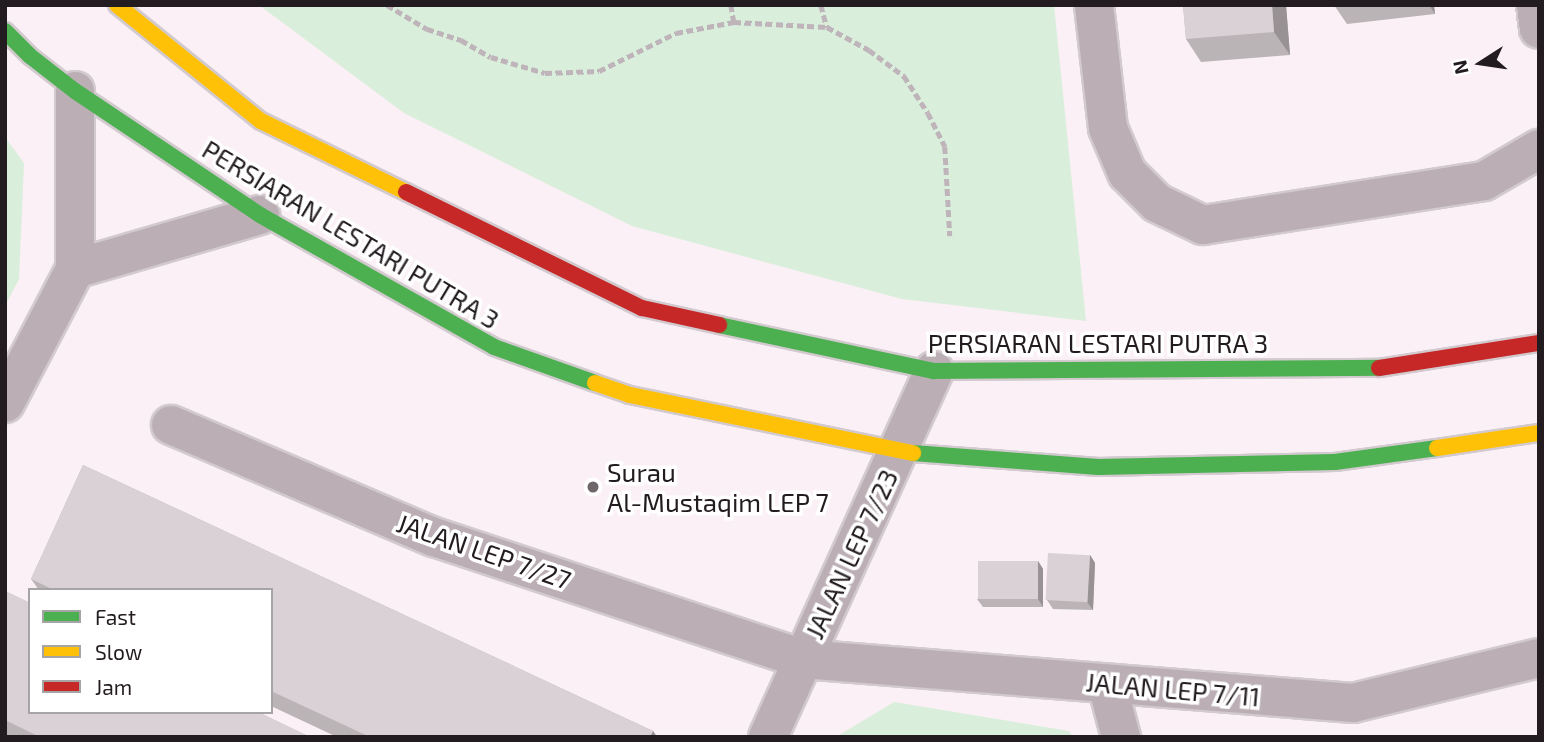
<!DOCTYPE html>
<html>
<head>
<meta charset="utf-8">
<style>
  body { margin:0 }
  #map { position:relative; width:1544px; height:742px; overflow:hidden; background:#faf0f5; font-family:"Exo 2",sans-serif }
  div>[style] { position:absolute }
  .green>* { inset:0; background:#d9eedb }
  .path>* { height:4.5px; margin-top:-2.25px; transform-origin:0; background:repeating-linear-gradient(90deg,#beb4ba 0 7px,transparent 0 10.5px) }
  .roads { filter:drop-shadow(2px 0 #d2cace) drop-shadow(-2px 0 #d2cace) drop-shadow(0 2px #d2cace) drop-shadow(0 -2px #d2cace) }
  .street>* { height:38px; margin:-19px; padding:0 19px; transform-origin:19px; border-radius:19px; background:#bbafb5 }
  .fast>* { height:16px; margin:-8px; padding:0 8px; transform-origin:8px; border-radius:8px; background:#4caf50 }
  .slow>* { height:16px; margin:-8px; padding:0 8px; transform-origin:8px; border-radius:8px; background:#ffc107 }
  .jam>* { height:16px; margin:-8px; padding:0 8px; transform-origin:8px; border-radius:8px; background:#c62828 }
  .wall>* { inset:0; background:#bbb4b7 }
  .shaded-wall>* { inset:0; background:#989295 }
  .building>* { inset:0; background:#d9d1d5; transform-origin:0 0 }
  .dots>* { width:19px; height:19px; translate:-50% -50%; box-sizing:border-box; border:4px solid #fff; border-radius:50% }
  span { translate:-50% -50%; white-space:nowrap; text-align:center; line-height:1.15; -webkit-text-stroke:7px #fff; paint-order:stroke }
  .street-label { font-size:26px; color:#221b1f }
  .poi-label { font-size:26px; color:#221b1f }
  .left { translate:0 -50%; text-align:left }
  .frame { position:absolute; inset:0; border:7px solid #221b1f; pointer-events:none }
  .legend { position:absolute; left:28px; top:588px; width:245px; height:126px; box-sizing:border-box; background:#fff; border:2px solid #a7a4a5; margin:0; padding:9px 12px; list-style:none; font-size:21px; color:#221b1f }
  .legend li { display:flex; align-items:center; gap:14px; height:35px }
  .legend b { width:35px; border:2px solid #a7a4a5 }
  .north { position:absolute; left:1446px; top:28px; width:70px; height:70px; -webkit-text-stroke:5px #fff; paint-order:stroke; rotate:258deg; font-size:19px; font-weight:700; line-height:28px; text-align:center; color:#221b1f }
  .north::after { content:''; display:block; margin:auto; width:24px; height:32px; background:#221b1f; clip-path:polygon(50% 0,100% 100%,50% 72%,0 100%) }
</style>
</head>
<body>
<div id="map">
  <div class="green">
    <div style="clip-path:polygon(259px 5px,1054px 5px,1086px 321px,902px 299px,632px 226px,404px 113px)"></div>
    <div style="clip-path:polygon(5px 137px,24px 163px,19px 279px,5px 306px)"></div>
    <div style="clip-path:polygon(894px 702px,1069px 731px,1073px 737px,836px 737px)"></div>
  </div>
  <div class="path">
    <div style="left:387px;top:5px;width:47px;rotate:31deg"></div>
    <div style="left:427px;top:29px;width:36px;rotate:18deg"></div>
    <div style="left:461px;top:40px;width:34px;rotate:30deg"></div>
    <div style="left:491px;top:57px;width:56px;rotate:16.5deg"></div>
    <div style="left:545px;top:73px;width:54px;rotate:-2.1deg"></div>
    <div style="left:599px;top:71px;width:86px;rotate:-26.3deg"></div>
    <div style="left:676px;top:33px;width:59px;rotate:-10.7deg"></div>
    <div style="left:734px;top:22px;width:93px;rotate:3.1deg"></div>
    <div style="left:827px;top:27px;width:48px;rotate:28.7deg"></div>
    <div style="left:869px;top:50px;width:44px;rotate:36.6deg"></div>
    <div style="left:904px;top:76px;width:44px;rotate:57deg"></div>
    <div style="left:928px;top:113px;width:38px;rotate:63deg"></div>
    <div style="left:945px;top:147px;width:89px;rotate:86.8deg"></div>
    <div style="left:731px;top:5px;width:17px;rotate:80deg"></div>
    <div style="left:821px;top:5px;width:23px;rotate:75deg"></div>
  </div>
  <div class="roads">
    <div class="street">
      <div style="left:1094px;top:5px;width:124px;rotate:83.5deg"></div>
      <div style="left:1108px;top:128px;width:49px;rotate:67.1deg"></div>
      <div style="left:1127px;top:173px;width:42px;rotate:45deg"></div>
      <div style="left:1157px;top:203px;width:51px;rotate:25.6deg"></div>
      <div style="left:1203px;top:225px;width:284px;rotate:-8.9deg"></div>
      <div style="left:1484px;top:181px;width:64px;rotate:-30.2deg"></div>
      <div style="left:1536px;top:5px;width:24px;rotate:83deg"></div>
      <div style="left:75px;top:269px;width:193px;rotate:-16.3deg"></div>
      <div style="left:5px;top:403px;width:151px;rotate:-62.4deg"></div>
      <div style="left:75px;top:269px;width:178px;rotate:-90deg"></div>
      <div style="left:171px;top:425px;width:286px;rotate:23.1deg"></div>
      <div style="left:434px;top:537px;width:389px;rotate:18.3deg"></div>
      <div style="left:803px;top:659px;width:552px;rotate:4.57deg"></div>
      <div style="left:1353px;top:703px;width:191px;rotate:-13.6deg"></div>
      <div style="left:1107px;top:684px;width:55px;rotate:75.2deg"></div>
      <div style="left:768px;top:737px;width:402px;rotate:-65.6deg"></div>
    </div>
    <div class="fast">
      <div style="left:5px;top:31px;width:35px;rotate:45deg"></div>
      <div style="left:30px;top:56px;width:57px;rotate:37.9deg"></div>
      <div style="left:75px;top:91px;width:223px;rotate:33.8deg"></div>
      <div style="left:260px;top:215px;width:269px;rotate:29.4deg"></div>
      <div style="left:494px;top:347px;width:107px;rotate:19.6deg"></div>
      <div style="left:719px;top:325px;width:220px;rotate:12.1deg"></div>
      <div style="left:934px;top:371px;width:445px;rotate:-0.4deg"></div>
      <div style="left:913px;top:453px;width:186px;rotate:4.3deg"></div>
      <div style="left:1098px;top:467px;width:237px;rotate:-1.2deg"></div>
      <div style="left:1335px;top:462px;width:103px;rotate:-7.8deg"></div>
    </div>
    <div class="slow">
      <div style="left:117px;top:5px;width:185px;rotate:38.9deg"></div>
      <div style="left:261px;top:121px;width:161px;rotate:26.1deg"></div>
      <div style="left:595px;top:383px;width:37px;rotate:19deg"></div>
      <div style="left:630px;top:395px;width:289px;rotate:11.6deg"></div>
      <div style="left:1437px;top:448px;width:103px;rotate:-8.4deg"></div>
    </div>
    <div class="jam">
      <div style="left:406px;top:192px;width:263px;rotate:26.2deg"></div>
      <div style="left:642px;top:308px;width:79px;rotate:12.4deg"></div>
      <div style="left:1379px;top:368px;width:162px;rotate:-8.9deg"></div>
    </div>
  </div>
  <div class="wall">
    <div style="clip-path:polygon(1183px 5px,1286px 5px,1290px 55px,1201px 62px,1186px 39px)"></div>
    <div style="clip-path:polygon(1334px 5px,1434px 5px,1435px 14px,1347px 24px)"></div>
    <div style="clip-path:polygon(83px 465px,653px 731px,657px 737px,337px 737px,271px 706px,271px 590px,39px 590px,31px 579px)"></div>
    <div style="clip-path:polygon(1090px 555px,1095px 563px,1093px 610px,1053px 609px,1047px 600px)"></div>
    <div style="clip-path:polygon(1038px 561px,1043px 569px,1043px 607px,983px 607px,977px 599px)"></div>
    <div style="clip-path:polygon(5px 591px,310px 737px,8px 737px,5px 735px)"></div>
  </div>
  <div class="shaded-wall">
    <div style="clip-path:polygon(1272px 5px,1286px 5px,1290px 55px,1274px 32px)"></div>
    <div style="clip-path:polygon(1429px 5px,1434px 5px,1435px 14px)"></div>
    <div style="clip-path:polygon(1090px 555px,1095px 563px,1093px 610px,1087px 602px)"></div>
    <div style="clip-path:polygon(1038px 561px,1043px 569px,1043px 607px,1038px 599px)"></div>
    <div style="clip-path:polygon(653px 731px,657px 737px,650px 737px)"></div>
  </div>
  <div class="building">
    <div style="clip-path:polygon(1183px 5px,1272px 5px,1274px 32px,1186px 39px)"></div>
    <div style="clip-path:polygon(83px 465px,653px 731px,650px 737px,370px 737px,271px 691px,271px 590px,54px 590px,31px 579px)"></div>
    <div style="left:1048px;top:553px;width:42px;height:47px;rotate:3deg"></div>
    <div style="left:978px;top:561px;width:60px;height:38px"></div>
    <div style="clip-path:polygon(5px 591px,30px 603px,30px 712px,258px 712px,310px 737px,40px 737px,5px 720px)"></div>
  </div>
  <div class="dots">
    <div style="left:593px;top:487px;background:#6e666a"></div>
  </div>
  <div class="street-label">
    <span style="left:351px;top:234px;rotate:31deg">PERSIARAN LESTARI PUTRA 3</span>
    <span style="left:1098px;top:343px">PERSIARAN LESTARI PUTRA 3</span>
    <span style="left:484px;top:551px;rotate:19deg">JALAN LEP 7/27</span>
    <span style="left:851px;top:554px;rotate:-65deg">JALAN LEP 7/23</span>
    <span style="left:1173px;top:689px;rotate:5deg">JALAN LEP 7/11</span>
  </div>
  <div class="poi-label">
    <span class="left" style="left:607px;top:487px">Surau<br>Al-Mustaqim LEP 7</span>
  </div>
  <div class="frame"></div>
  <ul class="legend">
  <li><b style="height:9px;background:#4caf50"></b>Fast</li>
  <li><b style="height:9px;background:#ffc107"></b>Slow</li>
  <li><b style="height:9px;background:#c62828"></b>Jam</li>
  </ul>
  <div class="north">N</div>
</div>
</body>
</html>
